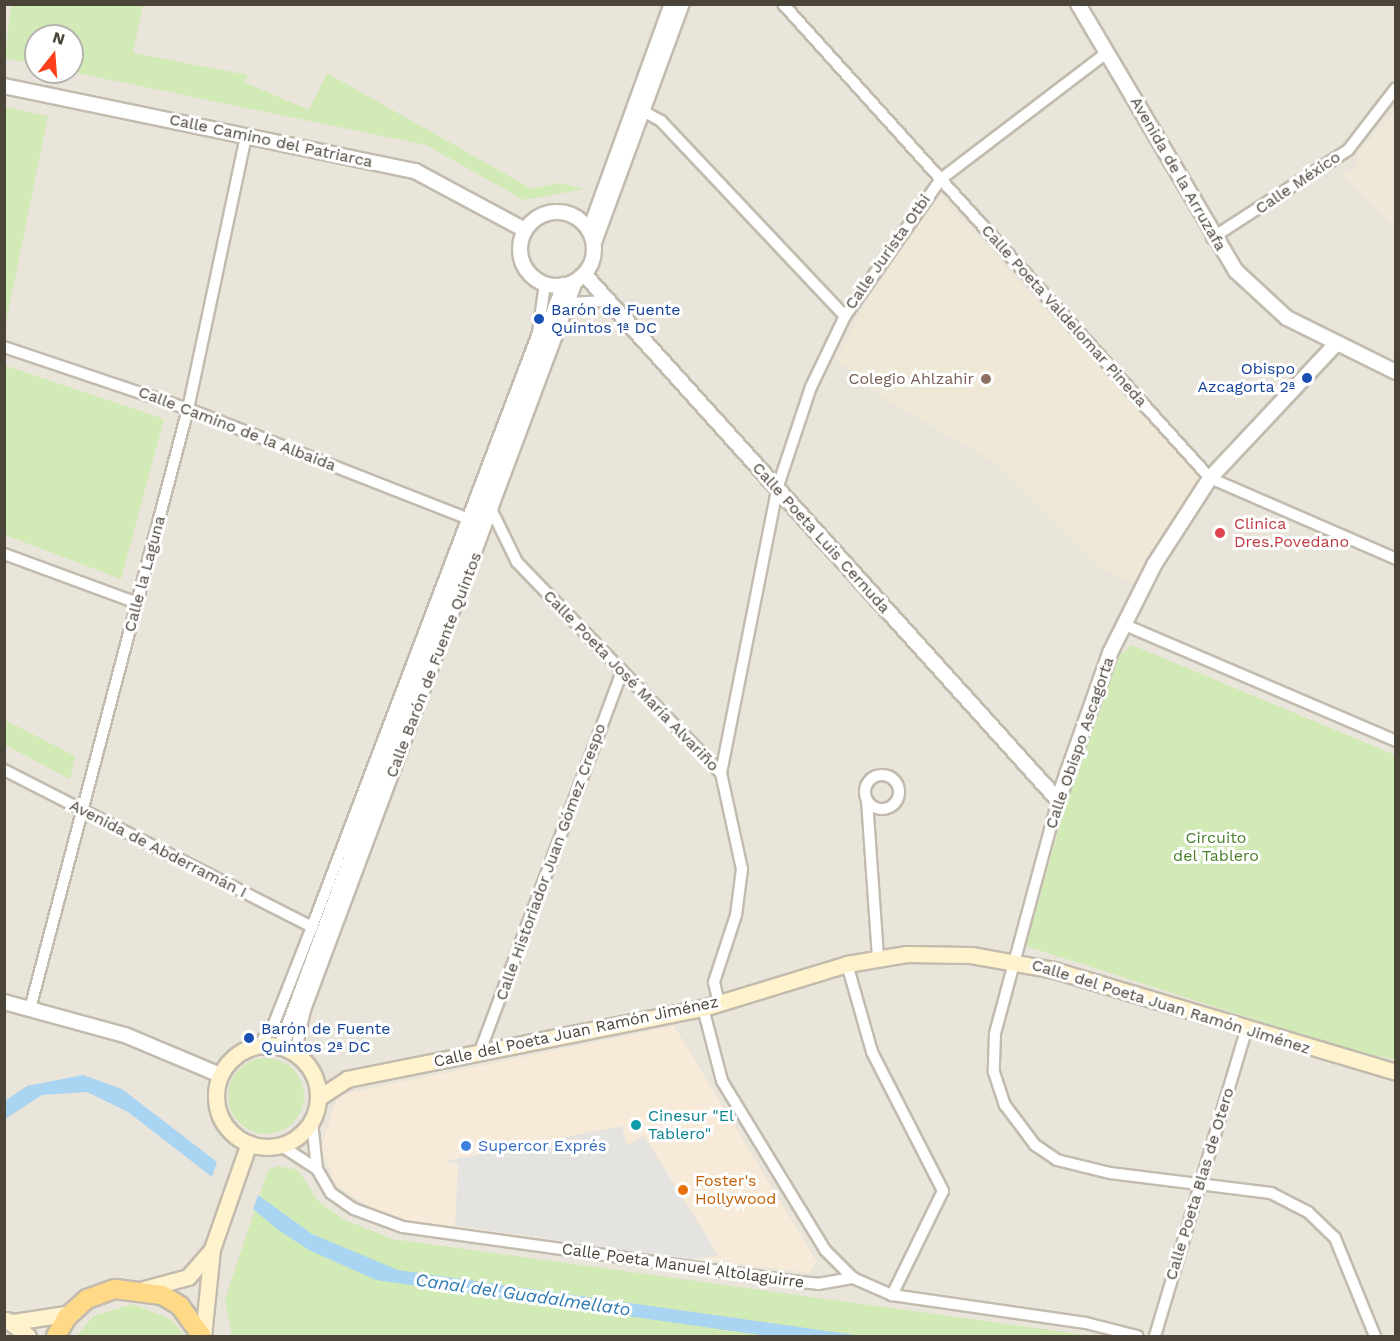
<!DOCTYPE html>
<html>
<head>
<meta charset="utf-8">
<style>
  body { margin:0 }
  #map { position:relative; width:1400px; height:1341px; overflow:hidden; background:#f6f3ec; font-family:"Work Sans",sans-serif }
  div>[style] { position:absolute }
  .residential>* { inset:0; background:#eae5da }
  .commercial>* { inset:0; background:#f7ead8 }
  .education>* { inset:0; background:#efe8d6 }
  .green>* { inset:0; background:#d2eab5 }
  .round { border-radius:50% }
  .parking>* { inset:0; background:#e5e3e0 }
  .water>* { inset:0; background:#a9d4f2 }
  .roads { filter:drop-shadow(2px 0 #c2bbae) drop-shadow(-2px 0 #c2bbae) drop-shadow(0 2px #c2bbae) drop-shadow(0 -2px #c2bbae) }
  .minor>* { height:10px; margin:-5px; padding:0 5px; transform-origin:5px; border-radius:5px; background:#fff }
  .minor>.ring { margin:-5px; padding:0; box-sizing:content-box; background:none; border:10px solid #fff; border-radius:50% }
  .tertiary>* { height:14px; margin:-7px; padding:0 7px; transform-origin:7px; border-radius:7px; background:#fff }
  .tertiary>.ring { margin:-7px; padding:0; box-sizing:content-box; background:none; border:14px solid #fff; border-radius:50% }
  .secondary>* { height:15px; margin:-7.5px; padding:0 7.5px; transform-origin:7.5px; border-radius:7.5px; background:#fff3cd }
  .secondary>.ring { margin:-7.5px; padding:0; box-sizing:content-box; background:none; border:15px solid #fff3cd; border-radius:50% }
  .trunk>* { height:18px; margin:-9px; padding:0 9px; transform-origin:9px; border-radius:9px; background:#ffd985 }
  .dots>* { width:16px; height:16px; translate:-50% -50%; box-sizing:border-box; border:3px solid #fff; border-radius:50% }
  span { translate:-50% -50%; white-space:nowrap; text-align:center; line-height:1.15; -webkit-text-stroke:6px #fff; paint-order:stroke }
  .street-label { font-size:16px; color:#4b4439 }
  .transit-label { font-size:16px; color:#164399 }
  .left { translate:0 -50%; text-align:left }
  .right { translate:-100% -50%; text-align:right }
  .education-label { font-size:16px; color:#785e54 }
  .health-label { font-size:16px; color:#be3a42 }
  .park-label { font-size:16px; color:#4a7f2a }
  .culture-label { font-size:16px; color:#0d838f }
  .shop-label { font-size:16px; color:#366cbe }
  .food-label { font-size:16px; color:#c56008 }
  .water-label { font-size:18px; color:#2e7ab2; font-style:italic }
  .frame { position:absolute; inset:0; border:6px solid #4b4439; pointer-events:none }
  .north { position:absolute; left:24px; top:24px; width:60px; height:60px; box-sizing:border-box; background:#fff; border:2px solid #b7b4b0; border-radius:50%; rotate:17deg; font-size:16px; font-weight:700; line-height:24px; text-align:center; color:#4b4439 }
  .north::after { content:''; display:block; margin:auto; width:21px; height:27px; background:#fc3f1d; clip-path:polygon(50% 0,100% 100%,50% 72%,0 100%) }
</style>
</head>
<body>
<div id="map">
  <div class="residential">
    <div style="clip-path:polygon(evenodd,5px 5px,1395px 5px,1395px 1336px,5px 1336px,5px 5px,36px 36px,72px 36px,72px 72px,36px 72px,36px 36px)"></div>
  </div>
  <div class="commercial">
    <div style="clip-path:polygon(674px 1026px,817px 1262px,809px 1273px,388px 1219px,336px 1185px,321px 1148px,338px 1095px)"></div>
  </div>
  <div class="education">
    <div style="clip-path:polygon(1395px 109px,1395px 227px,1344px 175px,1358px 165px,1357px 156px)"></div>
    <div style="clip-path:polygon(940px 195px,1200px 478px,1134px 584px,1098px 566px,996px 463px,887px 400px,837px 359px,869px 297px)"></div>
  </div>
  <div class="green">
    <div style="clip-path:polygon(11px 5px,143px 5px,133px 53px,248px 75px,244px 82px,309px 110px,327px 73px,532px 189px,558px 183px,584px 189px,524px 200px,426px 145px,72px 72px,72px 36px,36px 36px,36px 64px,5px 58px)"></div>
    <div style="clip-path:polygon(5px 107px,48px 116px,5px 328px,4px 327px)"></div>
    <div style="clip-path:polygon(4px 365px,164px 419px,121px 579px,5px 535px)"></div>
    <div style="clip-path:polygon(1132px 645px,1395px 755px,1395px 1059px,1362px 1054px,1026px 946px,1066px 803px,1120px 655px)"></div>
    <div style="clip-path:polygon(5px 720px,75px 756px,70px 779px,5px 745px)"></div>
    <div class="round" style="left:228px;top:1058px;width:76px;height:76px"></div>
    <div style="clip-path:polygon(278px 1166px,298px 1170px,318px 1201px,343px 1219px,392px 1239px,1093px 1336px,232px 1336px,225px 1299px,268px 1170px)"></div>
    <div style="clip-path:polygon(132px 1304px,170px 1319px,185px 1336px,76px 1336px,94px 1316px)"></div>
  </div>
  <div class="parking">
    <div style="clip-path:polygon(622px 1126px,627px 1145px,644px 1136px,719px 1256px,691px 1259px,455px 1226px,458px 1164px,445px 1161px)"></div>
  </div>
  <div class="water">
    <div style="clip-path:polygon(83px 1075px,122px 1089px,217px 1162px,212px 1177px,128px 1112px,87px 1092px,42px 1095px,5px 1119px,5px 1101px,27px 1086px)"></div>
    <div style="clip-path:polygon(258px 1195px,312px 1234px,398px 1270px,862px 1336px,767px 1336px,376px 1280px,309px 1250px,277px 1229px,253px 1209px)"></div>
  </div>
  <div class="roads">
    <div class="minor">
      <div style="left:783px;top:4px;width:638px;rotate:47.99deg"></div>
      <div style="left:1210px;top:478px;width:203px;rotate:23.5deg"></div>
      <div style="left:643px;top:111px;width:21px;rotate:29deg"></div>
      <div style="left:661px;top:121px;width:268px;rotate:46.7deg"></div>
      <div style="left:1212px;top:238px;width:162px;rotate:-32.9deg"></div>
      <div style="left:1348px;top:150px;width:78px;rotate:-52.3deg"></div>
      <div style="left:594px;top:248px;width:260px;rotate:-69.8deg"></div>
      <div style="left:573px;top:303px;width:32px;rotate:-4deg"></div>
      <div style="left:4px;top:347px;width:194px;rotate:18.6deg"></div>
      <div style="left:188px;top:409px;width:299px;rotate:21.4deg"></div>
      <div style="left:492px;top:511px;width:57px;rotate:63.9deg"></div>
      <div style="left:517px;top:562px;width:293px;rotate:46deg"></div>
      <div style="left:721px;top:773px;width:98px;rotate:77.7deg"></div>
      <div style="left:742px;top:869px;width:46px;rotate:97.4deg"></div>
      <div style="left:736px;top:915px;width:71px;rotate:108.2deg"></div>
      <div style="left:714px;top:982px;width:22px;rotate:77deg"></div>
      <div style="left:4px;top:554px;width:142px;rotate:20.2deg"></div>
      <div style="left:1123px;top:624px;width:297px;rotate:23.2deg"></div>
      <div style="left:4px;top:770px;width:346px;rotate:27deg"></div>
      <div style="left:721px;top:773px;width:289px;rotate:-78.8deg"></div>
      <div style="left:777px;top:489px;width:108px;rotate:-71.6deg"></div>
      <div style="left:811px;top:387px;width:79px;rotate:-64.4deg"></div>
      <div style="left:845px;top:316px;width:167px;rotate:-55deg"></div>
      <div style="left:941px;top:179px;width:210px;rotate:-37.3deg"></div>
      <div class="ring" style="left:865px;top:775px;width:24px;height:24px"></div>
      <div style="left:867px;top:800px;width:157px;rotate:86deg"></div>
      <div style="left:1058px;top:800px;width:242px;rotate:105.1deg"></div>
      <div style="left:995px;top:1034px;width:38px;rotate:92deg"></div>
      <div style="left:994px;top:1072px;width:35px;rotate:72deg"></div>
      <div style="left:1005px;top:1105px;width:50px;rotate:53.1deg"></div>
      <div style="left:1035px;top:1145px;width:27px;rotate:34deg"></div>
      <div style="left:1057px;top:1160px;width:55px;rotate:13.8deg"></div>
      <div style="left:1110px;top:1173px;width:162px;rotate:7.1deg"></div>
      <div style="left:1271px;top:1193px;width:42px;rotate:27.2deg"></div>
      <div style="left:1308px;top:1212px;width:37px;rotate:44deg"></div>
      <div style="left:1335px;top:1238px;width:106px;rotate:67.8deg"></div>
      <div style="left:847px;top:964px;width:91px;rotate:74.1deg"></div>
      <div style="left:872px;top:1052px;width:156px;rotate:62.9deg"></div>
      <div style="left:943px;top:1191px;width:116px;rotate:116.1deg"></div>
      <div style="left:703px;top:1008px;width:75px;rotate:75.4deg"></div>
      <div style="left:722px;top:1081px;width:198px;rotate:58.6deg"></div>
      <div style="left:825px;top:1250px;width:40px;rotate:45deg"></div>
      <div style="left:853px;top:1278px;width:43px;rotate:23.6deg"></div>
      <div style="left:892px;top:1295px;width:196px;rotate:8.2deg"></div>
      <div style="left:1086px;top:1323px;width:53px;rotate:14.3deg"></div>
      <div style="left:30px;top:1009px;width:620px;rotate:-75.25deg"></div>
      <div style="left:188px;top:409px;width:280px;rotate:-78deg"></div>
      <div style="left:258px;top:1046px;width:25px;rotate:-53deg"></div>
      <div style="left:273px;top:1026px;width:106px;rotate:-68.5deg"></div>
      <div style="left:312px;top:927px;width:636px;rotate:-69.17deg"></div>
      <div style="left:538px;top:333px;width:49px;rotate:-81.9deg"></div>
      <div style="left:295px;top:1053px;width:44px;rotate:-76.9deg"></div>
      <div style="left:305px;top:1010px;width:780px;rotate:-69.52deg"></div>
      <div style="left:479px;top:1054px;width:409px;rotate:-69.5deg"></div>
      <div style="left:312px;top:1121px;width:48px;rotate:84.1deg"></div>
      <div style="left:317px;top:1169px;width:28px;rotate:60deg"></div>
      <div style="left:331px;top:1193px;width:28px;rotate:35deg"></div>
      <div style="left:354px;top:1209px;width:52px;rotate:20.2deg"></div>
      <div style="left:403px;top:1227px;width:392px;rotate:7.9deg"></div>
      <div style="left:791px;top:1281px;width:27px;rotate:6deg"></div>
      <div style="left:818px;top:1284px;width:36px;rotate:-10deg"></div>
      <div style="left:280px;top:1145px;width:44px;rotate:33deg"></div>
      <div style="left:1155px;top:1336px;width:319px;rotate:-73.4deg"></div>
    </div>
    <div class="tertiary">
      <div style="left:1078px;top:4px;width:310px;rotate:59.4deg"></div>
      <div style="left:1236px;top:271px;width:69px;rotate:42.7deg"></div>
      <div style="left:1287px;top:318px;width:122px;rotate:26.4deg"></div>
      <div style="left:4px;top:86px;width:420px;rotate:11.7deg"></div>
      <div style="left:415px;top:171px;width:125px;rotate:28.2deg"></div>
      <div class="ring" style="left:520px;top:212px;width:60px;height:60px"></div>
      <div style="left:590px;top:230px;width:240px;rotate:-70.1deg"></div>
      <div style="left:584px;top:274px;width:708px;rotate:47.98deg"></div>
      <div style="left:1058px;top:800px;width:156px;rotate:-70.5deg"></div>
      <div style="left:1110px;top:653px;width:98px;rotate:-63.4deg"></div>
      <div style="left:1154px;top:565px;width:103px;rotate:-57.2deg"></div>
      <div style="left:1210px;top:478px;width:181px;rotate:-46.8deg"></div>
      <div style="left:4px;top:1002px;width:125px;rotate:15.3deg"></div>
      <div style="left:125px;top:1035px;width:103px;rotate:22.8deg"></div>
      <div style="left:281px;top:1047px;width:813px;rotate:-69.63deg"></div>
    </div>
    <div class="secondary">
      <div class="ring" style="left:216px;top:1045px;width:87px;height:87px"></div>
      <div style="left:318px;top:1098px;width:35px;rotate:-33deg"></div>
      <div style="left:347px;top:1079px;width:363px;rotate:-11.3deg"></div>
      <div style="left:703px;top:1008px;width:151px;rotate:-17deg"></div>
      <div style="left:847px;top:964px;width:60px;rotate:-9.6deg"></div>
      <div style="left:906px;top:954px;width:65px;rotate:0.9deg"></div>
      <div style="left:971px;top:955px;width:84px;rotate:10.2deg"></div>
      <div style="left:1054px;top:970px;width:357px;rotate:16.6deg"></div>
      <div style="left:144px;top:1289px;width:46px;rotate:-15.3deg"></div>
      <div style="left:188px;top:1277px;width:33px;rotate:-49deg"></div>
      <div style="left:7px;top:1320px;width:26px;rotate:37deg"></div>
      <div style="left:13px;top:1322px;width:60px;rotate:-8.7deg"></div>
      <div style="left:203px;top:1336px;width:87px;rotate:-84.1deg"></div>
      <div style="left:212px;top:1249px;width:112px;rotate:-70.8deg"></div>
    </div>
    <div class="trunk">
      <div style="left:56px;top:1336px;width:22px;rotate:-60deg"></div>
      <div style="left:67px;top:1317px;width:27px;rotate:-42deg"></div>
      <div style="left:87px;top:1299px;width:30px;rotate:-20deg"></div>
      <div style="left:115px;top:1289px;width:47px;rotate:7.3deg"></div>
      <div style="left:162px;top:1295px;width:21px;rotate:31deg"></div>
      <div style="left:180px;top:1306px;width:37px;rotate:54deg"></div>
    </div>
  </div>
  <div class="dots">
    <div style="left:539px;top:319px;background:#1a4fb4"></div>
    <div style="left:1307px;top:378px;background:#1a4fb4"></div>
    <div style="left:986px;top:379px;background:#8d6e63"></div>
    <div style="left:1220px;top:533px;background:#e0444e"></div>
    <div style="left:249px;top:1038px;background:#1a4fb4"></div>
    <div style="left:636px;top:1125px;background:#0f9aa8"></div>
    <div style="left:466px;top:1146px;background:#3f7fe0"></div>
    <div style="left:683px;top:1190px;background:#e8710a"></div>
  </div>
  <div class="street-label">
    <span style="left:271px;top:141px;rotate:12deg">Calle Camino del Patriarca</span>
    <span style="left:1178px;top:174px;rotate:60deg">Avenida de la Arruzafa</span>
    <span style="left:1298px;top:183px;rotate:-34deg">Calle México</span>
    <span style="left:888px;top:252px;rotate:-55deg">Calle Jurista Otbi</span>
    <span style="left:1064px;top:316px;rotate:48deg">Calle Poeta Valdelomar Pineda</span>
    <span style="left:237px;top:429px;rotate:21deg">Calle Camino de la Albaida</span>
    <span style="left:821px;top:538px;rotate:48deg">Calle Poeta Luis Cernuda</span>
    <span style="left:145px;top:574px;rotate:-75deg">Calle la Laguna</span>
    <span style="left:434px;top:665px;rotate:-69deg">Calle Barón de Fuente Quintos</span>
    <span style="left:631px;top:681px;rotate:46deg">Calle Poeta José María Alvariño</span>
    <span style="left:1080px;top:743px;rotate:-71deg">Calle Obispo Ascagorta</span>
    <span style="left:158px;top:849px;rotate:27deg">Avenida de Abderramán I</span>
    <span style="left:551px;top:862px;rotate:-70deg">Calle Historiador Juan Gómez Crespo</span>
    <span style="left:1171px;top:1007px;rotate:17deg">Calle del Poeta Juan Ramón Jiménez</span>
    <span style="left:576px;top:1032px;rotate:-12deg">Calle del Poeta Juan Ramón Jiménez</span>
    <span style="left:1200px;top:1184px;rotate:-73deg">Calle Poeta Blas de Otero</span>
    <span style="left:683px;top:1266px;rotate:8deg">Calle Poeta Manuel Altolaguirre</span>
  </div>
  <div class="transit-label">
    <span class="left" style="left:551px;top:319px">Barón de Fuente<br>Quintos 1ª DC</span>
    <span class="right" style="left:1295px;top:378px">Obispo<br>Azcagorta 2ª</span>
    <span class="left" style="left:261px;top:1038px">Barón de Fuente<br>Quintos 2ª DC</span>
  </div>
  <div class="education-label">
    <span class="right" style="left:974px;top:379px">Colegio Ahlzahir</span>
  </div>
  <div class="health-label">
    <span class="left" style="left:1234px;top:533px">Clinica<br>Dres.Povedano</span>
  </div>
  <div class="park-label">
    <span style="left:1216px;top:847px">Circuito<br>del Tablero</span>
  </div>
  <div class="culture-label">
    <span class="left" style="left:648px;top:1125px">Cinesur "El<br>Tablero"</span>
  </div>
  <div class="shop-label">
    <span class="left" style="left:478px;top:1146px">Supercor Exprés</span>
  </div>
  <div class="food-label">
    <span class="left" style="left:695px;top:1190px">Foster's<br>Hollywood</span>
  </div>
  <div class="water-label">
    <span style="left:523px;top:1295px;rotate:8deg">Canal del Guadalmellato</span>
  </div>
  <div class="frame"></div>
  <div class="north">N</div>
</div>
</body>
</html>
